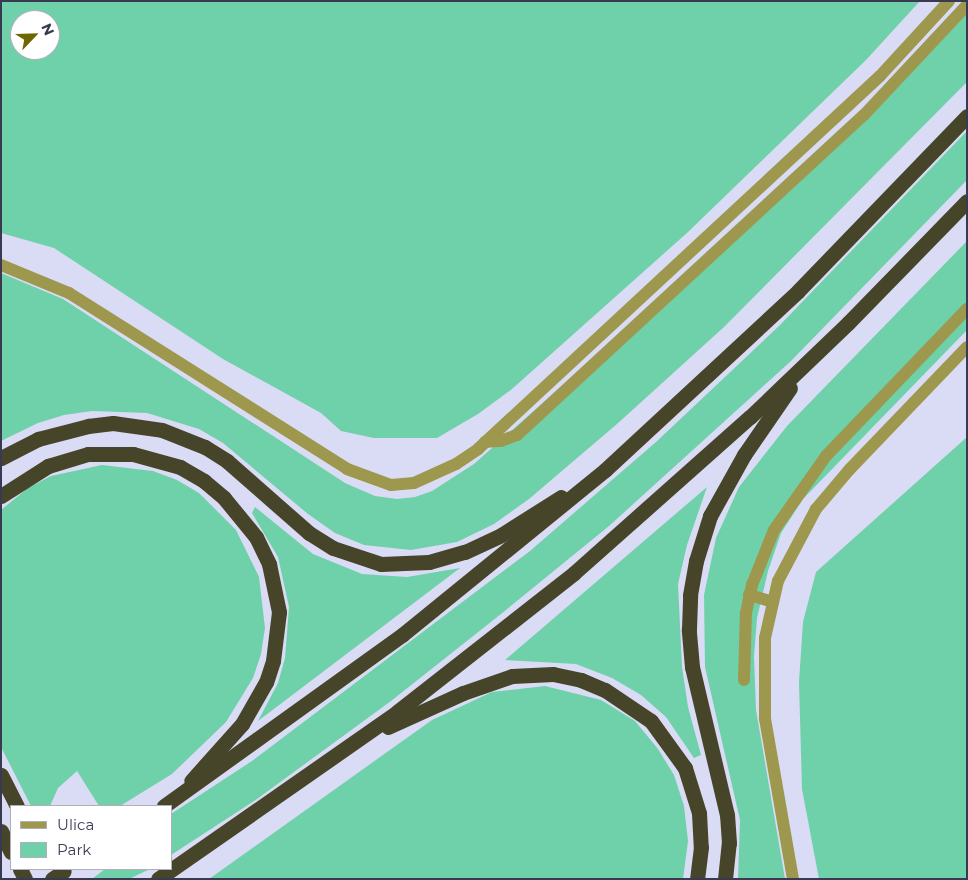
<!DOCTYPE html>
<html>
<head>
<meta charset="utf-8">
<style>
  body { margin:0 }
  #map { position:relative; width:968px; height:880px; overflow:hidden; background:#dadbf5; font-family:Montserrat,sans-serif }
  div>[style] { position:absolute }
  .green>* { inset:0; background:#6fd1a9 }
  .minor>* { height:12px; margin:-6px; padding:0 6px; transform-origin:6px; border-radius:6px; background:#9d984d }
  .highway>* { height:15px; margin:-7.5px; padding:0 7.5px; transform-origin:7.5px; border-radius:7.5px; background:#474529 }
  .highway-bridge>* { height:15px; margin:-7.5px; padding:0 7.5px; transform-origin:7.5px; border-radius:7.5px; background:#474529 }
  span { translate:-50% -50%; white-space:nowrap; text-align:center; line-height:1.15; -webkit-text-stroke:4px #fff; paint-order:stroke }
  .frame { position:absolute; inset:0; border:2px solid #393952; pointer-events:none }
  .legend { position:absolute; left:10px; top:805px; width:162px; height:65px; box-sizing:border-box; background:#fff; border:1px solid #b0b0ba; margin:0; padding:6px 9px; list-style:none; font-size:15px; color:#393952 }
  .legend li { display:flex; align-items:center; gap:10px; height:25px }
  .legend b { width:25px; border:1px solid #b0b0ba }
  .north { position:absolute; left:10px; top:10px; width:50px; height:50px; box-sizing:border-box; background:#fff; border:1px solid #b0b0ba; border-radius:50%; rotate:66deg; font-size:14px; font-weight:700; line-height:20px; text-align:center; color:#393952 }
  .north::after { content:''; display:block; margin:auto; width:18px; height:22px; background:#6e6700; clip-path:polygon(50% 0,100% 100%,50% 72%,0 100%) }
</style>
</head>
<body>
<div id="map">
  <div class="green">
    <div style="clip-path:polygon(evenodd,1px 1px,920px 1px,866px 60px,688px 232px,512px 389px,478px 414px,437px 438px,374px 438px,341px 431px,321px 413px,223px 359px,54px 248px,1px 233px,1px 1px,20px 20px,50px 20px,50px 50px,20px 50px,20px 20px)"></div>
    <div style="clip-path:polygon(967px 7px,967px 82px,950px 99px,724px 327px,617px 424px,529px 499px,494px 524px,457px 542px,411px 550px,364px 545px,335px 533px,308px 514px,223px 443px,199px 429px,147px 413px,92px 411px,64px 415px,38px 423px,1px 441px,1px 273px,63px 299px,345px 483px,375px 496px,397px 499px,415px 497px,432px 491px,474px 464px,808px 168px)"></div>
    <div style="clip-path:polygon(967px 131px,967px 180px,791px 361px,609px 526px,501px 614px,391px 701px,257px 799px,171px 855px,171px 814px,252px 761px,530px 551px,656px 442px,779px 326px)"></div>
    <div style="clip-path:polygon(967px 241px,967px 330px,803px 499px,781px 533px,768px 571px,757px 618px,754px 656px,756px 710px,785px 879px,738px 879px,740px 820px,705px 667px,704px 595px,716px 538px,739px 487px,787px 426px)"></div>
    <div style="clip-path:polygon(967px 437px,967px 879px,819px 879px,802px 789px,799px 682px,803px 622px,816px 572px)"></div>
    <div style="clip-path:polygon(102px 465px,153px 471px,177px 480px,199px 493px,236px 530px,259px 577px,265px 628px,261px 654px,253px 678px,226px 722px,172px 774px,120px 806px,99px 806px,77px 771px,58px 788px,50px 806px,31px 806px,1px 747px,1px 510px,28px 488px,51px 476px)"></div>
    <div style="clip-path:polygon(707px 487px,687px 545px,678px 584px,682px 667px,688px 707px,701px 755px,694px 758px,666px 717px,641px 695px,612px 678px,576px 664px,505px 660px)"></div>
    <div style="clip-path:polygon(255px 507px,313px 554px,362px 574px,407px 577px,460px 568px,258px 721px,278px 683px,285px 658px,289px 607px,278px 557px,252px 513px)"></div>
    <div style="clip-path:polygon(545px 686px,601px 700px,635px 721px,658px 749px,674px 775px,684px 806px,688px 841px,683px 879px,209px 879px,432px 720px,492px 692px)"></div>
    <div style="clip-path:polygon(105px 869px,150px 869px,129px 879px,92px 879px)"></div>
  </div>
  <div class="minor">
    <div style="left:1px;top:265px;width:74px;rotate:22.4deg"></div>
    <div style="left:69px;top:293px;width:329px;rotate:32.3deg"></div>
    <div style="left:347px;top:469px;width:47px;rotate:20deg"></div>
    <div style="left:391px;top:485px;width:23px;rotate:-5deg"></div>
    <div style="left:414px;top:483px;width:46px;rotate:-24.3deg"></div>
    <div style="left:456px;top:464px;width:27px;rotate:-34deg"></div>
    <div style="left:478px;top:449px;width:548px;rotate:-42.86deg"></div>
    <div style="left:880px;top:76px;width:102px;rotate:-47.4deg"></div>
    <div style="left:485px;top:442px;width:16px;rotate:-4deg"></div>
    <div style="left:501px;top:441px;width:17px;rotate:-21deg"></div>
    <div style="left:517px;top:435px;width:472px;rotate:-42.7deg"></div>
    <div style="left:864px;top:115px;width:151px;rotate:-46.9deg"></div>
    <div style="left:749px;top:595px;width:25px;rotate:16deg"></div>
    <div style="left:744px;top:680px;width:67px;rotate:-88.3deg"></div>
    <div style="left:746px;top:613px;width:29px;rotate:-78deg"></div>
    <div style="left:752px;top:585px;width:59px;rotate:-68.2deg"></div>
    <div style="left:774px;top:530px;width:90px;rotate:-54.9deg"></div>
    <div style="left:826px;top:456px;width:204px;rotate:-46.2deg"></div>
    <div style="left:793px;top:879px;width:162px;rotate:-99.9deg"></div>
    <div style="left:765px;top:719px;width:81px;rotate:-90deg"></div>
    <div style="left:765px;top:638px;width:58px;rotate:-77.2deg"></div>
    <div style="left:778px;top:581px;width:81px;rotate:-62.2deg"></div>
    <div style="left:816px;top:509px;width:51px;rotate:-49.8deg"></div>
    <div style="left:849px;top:470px;width:170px;rotate:-46.2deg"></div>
  </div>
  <div class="highway">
    <div style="left:1px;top:458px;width:42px;rotate:-27.2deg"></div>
    <div style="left:38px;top:439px;width:52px;rotate:-14.6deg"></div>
    <div style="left:88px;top:426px;width:25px;rotate:-7deg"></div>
    <div style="left:113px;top:423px;width:49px;rotate:8.1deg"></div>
    <div style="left:162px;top:430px;width:46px;rotate:21.6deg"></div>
    <div style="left:205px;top:447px;width:26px;rotate:32deg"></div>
    <div style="left:227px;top:461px;width:109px;rotate:41.3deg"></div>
    <div style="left:309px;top:533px;width:28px;rotate:32deg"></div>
    <div style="left:333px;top:548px;width:51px;rotate:18.4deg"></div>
    <div style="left:381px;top:564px;width:48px;rotate:-2.4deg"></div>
    <div style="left:429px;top:562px;width:37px;rotate:-16deg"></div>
    <div style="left:465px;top:552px;width:40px;rotate:-25deg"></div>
    <div style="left:501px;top:535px;width:71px;rotate:-32.3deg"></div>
    <div style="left:1px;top:496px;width:56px;rotate:-32.6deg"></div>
    <div style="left:48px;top:466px;width:42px;rotate:-16.7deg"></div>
    <div style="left:88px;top:454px;width:45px"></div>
    <div style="left:133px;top:454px;width:49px;rotate:15.5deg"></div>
    <div style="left:180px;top:467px;width:28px;rotate:30deg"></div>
    <div style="left:204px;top:481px;width:26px;rotate:40deg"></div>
    <div style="left:224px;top:498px;width:50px;rotate:50.6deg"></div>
    <div style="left:256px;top:537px;width:30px;rotate:64deg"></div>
    <div style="left:269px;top:564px;width:49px;rotate:78.2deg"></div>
    <div style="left:279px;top:612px;width:49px;rotate:97deg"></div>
    <div style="left:273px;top:661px;width:22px;rotate:108deg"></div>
    <div style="left:266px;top:682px;width:48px;rotate:119.7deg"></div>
    <div style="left:242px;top:724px;width:76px;rotate:131.8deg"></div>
    <div style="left:388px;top:727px;width:82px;rotate:-24.4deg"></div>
    <div style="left:463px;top:693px;width:52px;rotate:-19.1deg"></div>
    <div style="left:512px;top:676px;width:41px;rotate:-2.8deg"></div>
    <div style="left:553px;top:674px;width:29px;rotate:12deg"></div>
    <div style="left:581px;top:680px;width:26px;rotate:23deg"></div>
    <div style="left:605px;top:690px;width:55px;rotate:34deg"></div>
    <div style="left:651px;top:721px;width:58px;rotate:54.1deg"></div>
    <div style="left:685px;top:768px;width:47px;rotate:72.7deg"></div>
    <div style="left:699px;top:813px;width:34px;rotate:87deg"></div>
    <div style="left:701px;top:847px;width:32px;rotate:97deg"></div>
    <div style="left:1px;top:775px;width:35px;rotate:63deg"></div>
    <div style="left:164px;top:806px;width:293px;rotate:-35.7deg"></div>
    <div style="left:402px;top:635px;width:262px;rotate:-39.1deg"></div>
    <div style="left:605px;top:470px;width:263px;rotate:-42.8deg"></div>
    <div style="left:798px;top:291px;width:243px;rotate:-46deg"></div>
    <div style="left:1px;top:831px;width:23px;rotate:65deg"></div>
    <div style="left:20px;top:869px;width:11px;rotate:63deg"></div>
    <div style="left:158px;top:879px;width:292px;rotate:-34.9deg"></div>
    <div style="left:397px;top:712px;width:225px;rotate:-38.1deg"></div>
    <div style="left:574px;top:573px;width:235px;rotate:-41.6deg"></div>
    <div style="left:750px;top:417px;width:136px;rotate:-43.8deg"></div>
    <div style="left:848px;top:323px;width:170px;rotate:-45.7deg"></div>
    <div style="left:725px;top:879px;width:36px;rotate:-84deg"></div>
    <div style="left:729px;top:843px;width:28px;rotate:-94deg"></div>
    <div style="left:727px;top:815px;width:152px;rotate:-103.3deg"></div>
    <div style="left:692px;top:667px;width:38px;rotate:-95deg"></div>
    <div style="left:689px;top:629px;width:34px;rotate:-88deg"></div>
    <div style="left:690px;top:595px;width:35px;rotate:-80deg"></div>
    <div style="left:696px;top:561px;width:47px;rotate:-72.7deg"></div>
    <div style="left:710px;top:516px;width:70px;rotate:-60.9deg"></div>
    <div style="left:744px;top:455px;width:81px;rotate:-55.5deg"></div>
  </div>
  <div class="highway-bridge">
    <div style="left:52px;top:879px;width:14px;rotate:-34deg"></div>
  </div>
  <div class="frame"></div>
  <ul class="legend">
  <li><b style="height:6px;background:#9d984d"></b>Ulica</li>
  <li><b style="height:14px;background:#6fd1a9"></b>Park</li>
  </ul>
  <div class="north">N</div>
</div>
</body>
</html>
